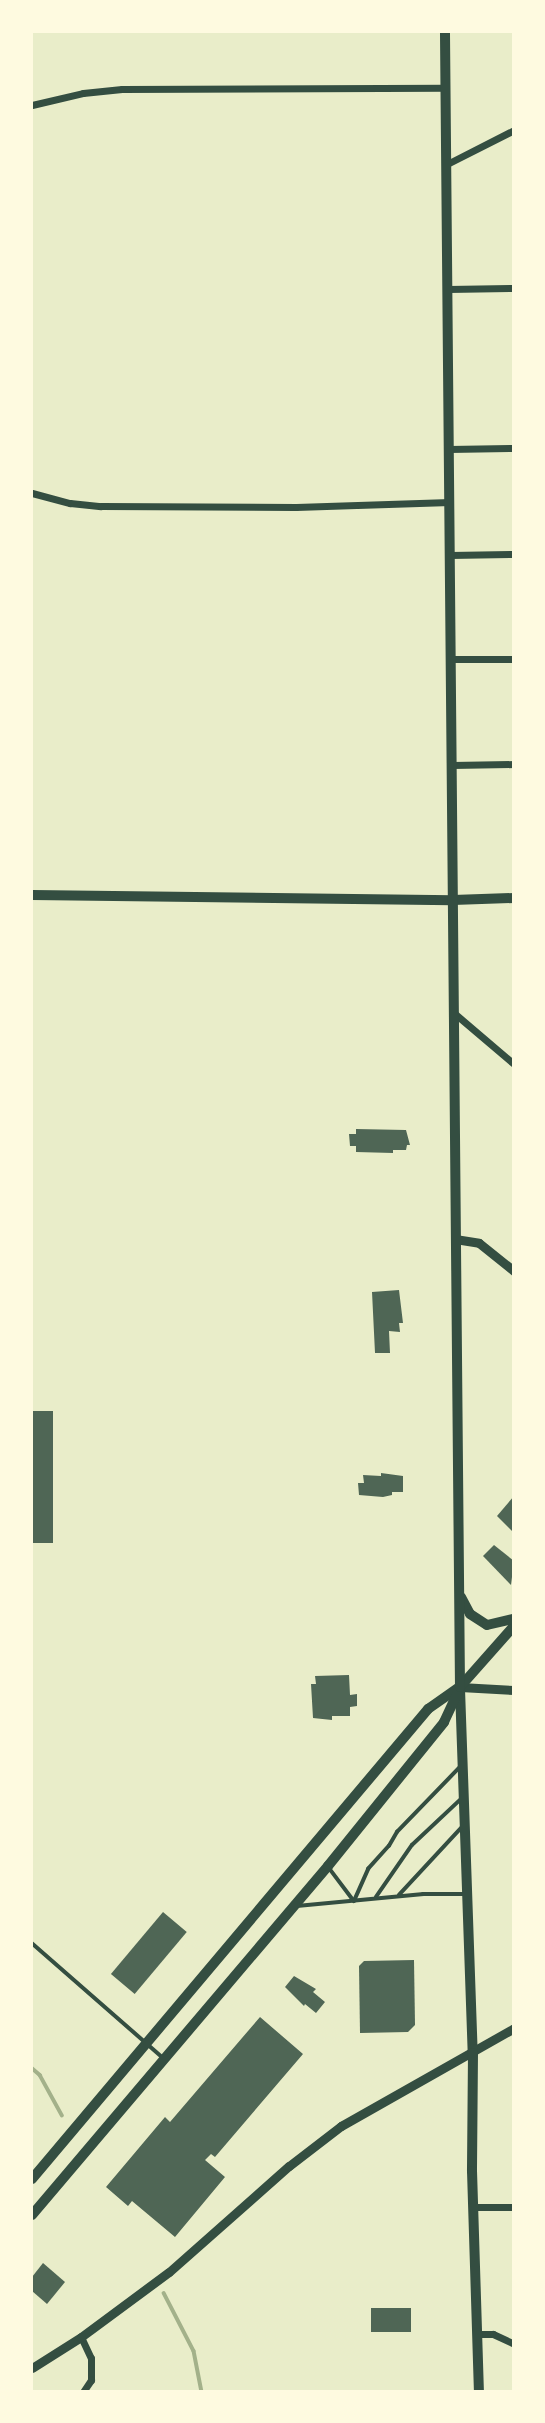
<!DOCTYPE html>
<html>
<head>
<meta charset="utf-8">
<style>
  body { margin:0 }
  #map { position:relative; width:545px; height:2423px; overflow:hidden; background:#e9edc9; font-family:Inter,sans-serif }
  div>[style] { position:absolute }
  .stream>* { height:3.5px; margin:-1.75px; padding:0 1.75px; transform-origin:1.75px; border-radius:1.75px; background:#a3b18a }
  .building>* { inset:0; background:#4f6655; transform-origin:0 0 }
  .service>* { height:3.5px; margin:-1.75px; padding:0 1.75px; transform-origin:1.75px; border-radius:1.75px; background:#344e41 }
  .minor>* { height:7px; margin:-3.5px; padding:0 3.5px; transform-origin:3.5px; border-radius:3.5px; background:#344e41 }
  .tertiary>* { height:9px; margin:-4.5px; padding:0 4.5px; transform-origin:4.5px; border-radius:4.5px; background:#344e41 }
  .secondary>* { height:10px; margin:-5px; padding:0 5px; transform-origin:5px; border-radius:5px; background:#344e41 }
  .primary>* { height:10px; margin:-5px; padding:0 5px; transform-origin:5px; border-radius:5px; background:#344e41 }
  .trunk>* { height:10px; margin:-5px; padding:0 5px; transform-origin:5px; border-radius:5px; background:#344e41 }
  span { translate:-50% -50%; white-space:nowrap; text-align:center; line-height:1.15; -webkit-text-stroke:5px #fefae0; paint-order:stroke }
  .frame { position:absolute; inset:0; border:33px solid #fefae0; pointer-events:none }
</style>
</head>
<body>
<div id="map">
  <div class="stream">
    <div style="left:32px;top:2068px;width:11px;rotate:41deg"></div>
    <div style="left:40px;top:2075px;width:46px;rotate:61.2deg"></div>
    <div style="left:164px;top:2293px;width:65px;rotate:62.7deg"></div>
    <div style="left:194px;top:2351px;width:42px;rotate:79deg"></div>
  </div>
  <div class="building">
    <div style="clip-path:polygon(356px 1129px,406px 1130px,410px 1145px,407px 1145px,406px 1150px,393px 1150px,393px 1153px,356px 1152px,356px 1146px,350px 1146px,349px 1134px,356px 1134px)"></div>
    <div style="clip-path:polygon(399px 1290px,403px 1323px,399px 1323px,400px 1332px,389px 1331px,390px 1353px,375px 1353px,372px 1292px)"></div>
    <div style="left:32px;top:1411px;width:21px;height:132px"></div>
    <div style="clip-path:polygon(381px 1473px,403px 1476px,403px 1492px,392px 1492px,392px 1495px,383px 1497px,359px 1495px,358px 1483px,364px 1483px,363px 1475px,381px 1476px)"></div>
    <div style="clip-path:polygon(514px 1496px,514px 1533px,497px 1516px)"></div>
    <div style="clip-path:polygon(494px 1545px,514px 1561px,511px 1585px,483px 1556px)"></div>
    <div style="clip-path:polygon(349px 1675px,350px 1695px,357px 1694px,357px 1706px,350px 1707px,350px 1716px,332px 1716px,332px 1720px,313px 1718px,311px 1684px,316px 1684px,315px 1676px)"></div>
    <div style="left:163px;top:1912px;width:31px;height:81px;rotate:40deg"></div>
    <div style="clip-path:polygon(414px 1960px,415px 2025px,408px 2032px,360px 2033px,359px 1966px,364px 1961px)"></div>
    <div style="clip-path:polygon(294px 1976px,316px 1989px,313px 1992px,325px 2002px,316px 2013px,305px 2004px,304px 2006px,285px 1987px)"></div>
    <div style="clip-path:polygon(260px 2017px,303px 2054px,215px 2157px,211px 2154px,205px 2160px,225px 2177px,175px 2237px,132px 2201px,128px 2206px,106px 2187px,165px 2117px,170px 2122px)"></div>
    <div style="clip-path:polygon(43px 2263px,65px 2282px,47px 2304px,32px 2291px,32px 2277px)"></div>
    <div style="left:371px;top:2308px;width:40px;height:24px"></div>
  </div>
  <div class="service">
    <div style="left:330px;top:1869px;width:40px;rotate:53deg"></div>
    <div style="left:399px;top:1895px;width:94px;rotate:-47.2deg"></div>
    <div style="left:376px;top:1897px;width:63px;rotate:-55.3deg"></div>
    <div style="left:412px;top:1845px;width:69px;rotate:-43.2deg"></div>
    <div style="left:354px;top:1901px;width:35px;rotate:-66deg"></div>
    <div style="left:368px;top:1869px;width:31px;rotate:-48deg"></div>
    <div style="left:389px;top:1846px;width:16px;rotate:-60deg"></div>
    <div style="left:397px;top:1832px;width:91px;rotate:-45.9deg"></div>
    <div style="left:297px;top:1906px;width:127px;rotate:-5.4deg"></div>
    <div style="left:423px;top:1894px;width:44px"></div>
    <div style="left:32px;top:1943px;width:173px;rotate:41.2deg"></div>
  </div>
  <div class="minor">
    <div style="left:32px;top:105px;width:52px;rotate:-13.2deg"></div>
    <div style="left:83px;top:93px;width:39px;rotate:-6deg"></div>
    <div style="left:122px;top:89px;width:323px;rotate:-0.2deg"></div>
    <div style="left:447px;top:164px;width:75px;rotate:-26.9deg"></div>
    <div style="left:448px;top:289px;width:66px;rotate:-0.9deg"></div>
    <div style="left:449px;top:449px;width:65px;rotate:-0.9deg"></div>
    <div style="left:32px;top:493px;width:39px;rotate:15deg"></div>
    <div style="left:70px;top:503px;width:31px;rotate:6deg"></div>
    <div style="left:101px;top:506px;width:195px;rotate:0.3deg"></div>
    <div style="left:296px;top:507px;width:154px;rotate:-1.9deg"></div>
    <div style="left:450px;top:555px;width:64px;rotate:-0.9deg"></div>
    <div style="left:451px;top:659px;width:63px"></div>
    <div style="left:452px;top:765px;width:62px;rotate:-0.9deg"></div>
    <div style="left:454px;top:1013px;width:79px;rotate:40.4deg"></div>
    <div style="left:474px;top:2207px;width:40px"></div>
    <div style="left:477px;top:2334px;width:16px"></div>
    <div style="left:493px;top:2334px;width:23px;rotate:25deg"></div>
    <div style="left:81px;top:2337px;width:23px;rotate:65deg"></div>
    <div style="left:91px;top:2358px;width:22px;rotate:90deg"></div>
    <div style="left:91px;top:2380px;width:14px;rotate:124deg"></div>
  </div>
  <div class="tertiary">
    <div style="left:455px;top:1239px;width:24px;rotate:9deg"></div>
    <div style="left:479px;top:1243px;width:45px;rotate:38.7deg"></div>
    <div style="left:460px;top:1687px;width:54px;rotate:3.2deg"></div>
    <div style="left:32px;top:2368px;width:58px;rotate:-32.3deg"></div>
    <div style="left:81px;top:2337px;width:109px;rotate:-36.5deg"></div>
    <div style="left:169px;top:2272px;width:160px;rotate:-41.5deg"></div>
    <div style="left:289px;top:2166px;width:66px;rotate:-37.6deg"></div>
    <div style="left:341px;top:2126px;width:199px;rotate:-29.5deg"></div>
  </div>
  <div class="secondary">
    <div style="left:453px;top:900px;width:61px;rotate:-1.9deg"></div>
    <div style="left:460px;top:1689px;width:364px;rotate:88deg"></div>
    <div style="left:473px;top:2053px;width:118px;rotate:90.5deg"></div>
    <div style="left:472px;top:2171px;width:221px;rotate:88.2deg"></div>
  </div>
  <div class="primary">
    <div style="left:32px;top:895px;width:421px;rotate:0.7deg"></div>
    <div style="left:460px;top:1687px;width:81px;rotate:-48.5deg"></div>
  </div>
  <div class="trunk">
    <div style="left:461px;top:1597px;width:19px;rotate:62deg"></div>
    <div style="left:470px;top:1614px;width:20px;rotate:33deg"></div>
    <div style="left:487px;top:1625px;width:28px;rotate:-13deg"></div>
    <div style="left:32px;top:2179px;width:615px;rotate:-49.88deg"></div>
    <div style="left:428px;top:1709px;width:39px;rotate:-35deg"></div>
    <div style="left:32px;top:2215px;width:458px;rotate:-49.7deg"></div>
    <div style="left:328px;top:1866px;width:185px;rotate:-51.1deg"></div>
    <div style="left:444px;top:1722px;width:38px;rotate:-65deg"></div>
    <div style="left:460px;top:1687px;width:1655px;rotate:-90.52deg"></div>
  </div>
  <div class="frame"></div>
</div>
</body>
</html>
